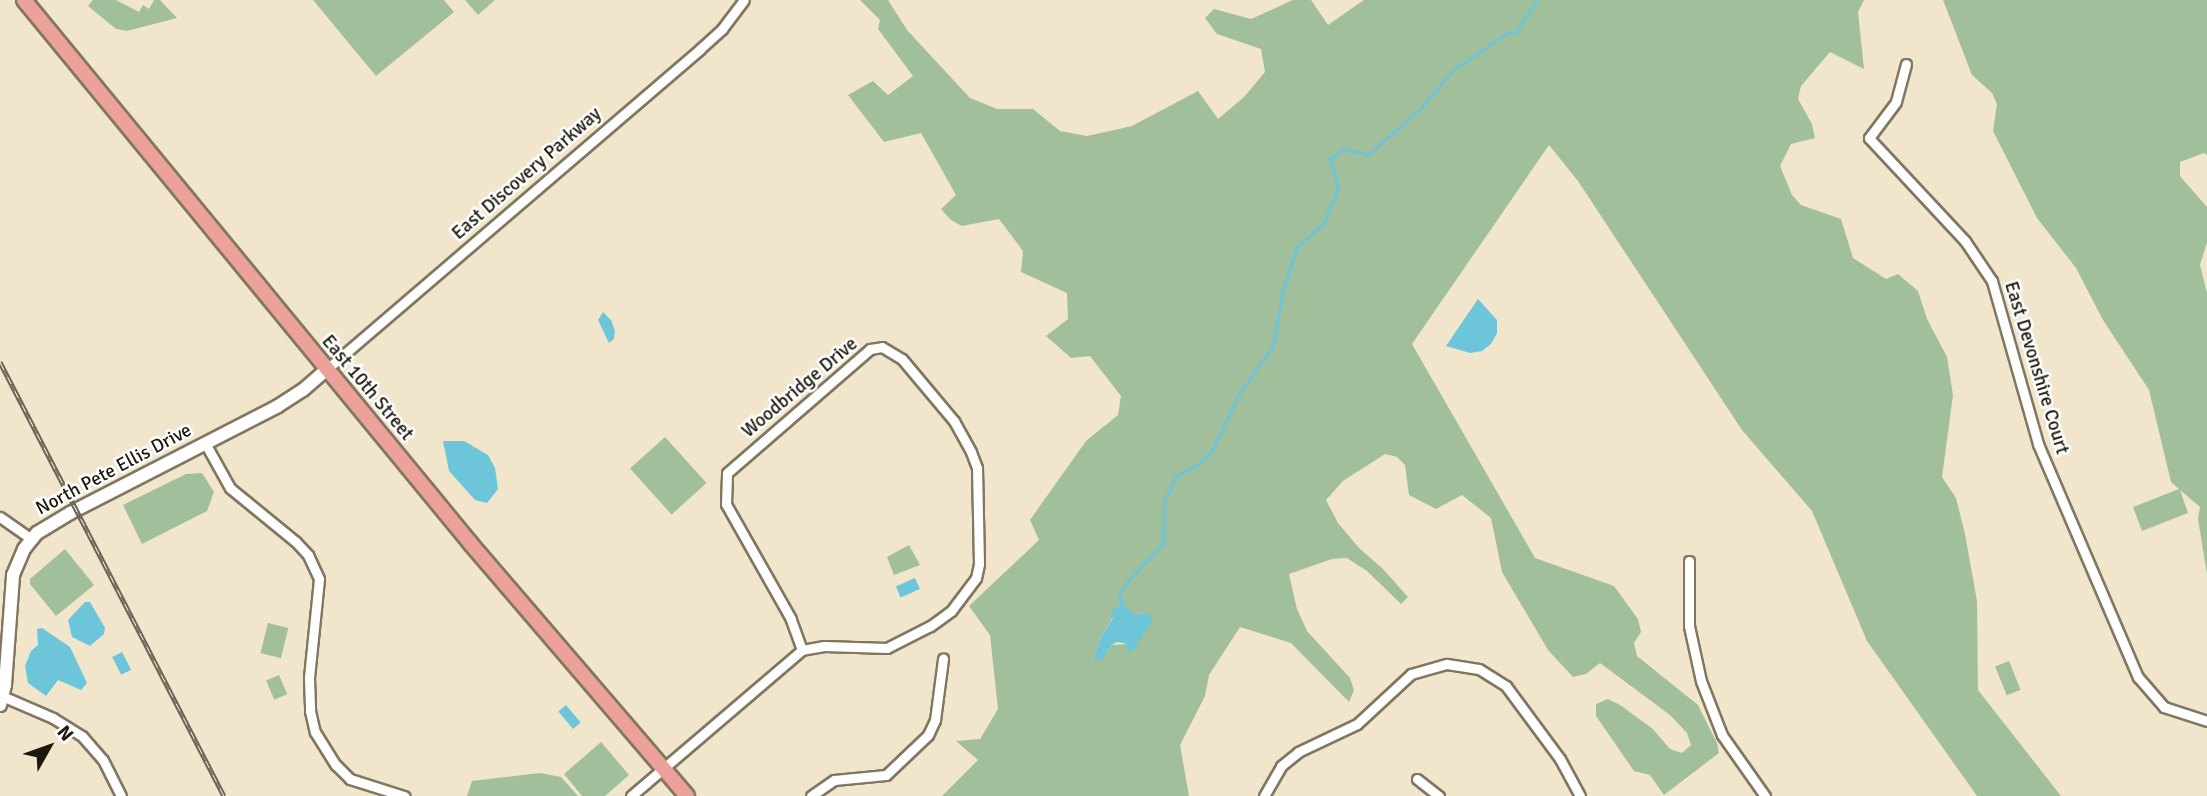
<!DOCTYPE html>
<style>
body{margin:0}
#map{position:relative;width:2207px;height:796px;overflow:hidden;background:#f1e6cc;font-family:Signika,sans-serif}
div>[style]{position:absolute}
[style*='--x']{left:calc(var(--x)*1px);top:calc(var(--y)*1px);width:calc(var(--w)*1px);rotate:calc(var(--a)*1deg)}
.green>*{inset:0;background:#a2bf9b;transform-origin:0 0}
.water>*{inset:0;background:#6cc5d9;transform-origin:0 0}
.stream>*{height:2.5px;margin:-1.25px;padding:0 1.25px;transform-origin:1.25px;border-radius:1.25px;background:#6cc5d9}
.roads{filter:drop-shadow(2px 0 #817760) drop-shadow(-2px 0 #817760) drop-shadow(0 2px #817760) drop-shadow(0 -2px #817760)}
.street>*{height:9px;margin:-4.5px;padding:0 4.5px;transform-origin:4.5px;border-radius:4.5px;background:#fff}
.secondary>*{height:12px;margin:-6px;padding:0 6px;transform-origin:6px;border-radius:6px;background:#fff}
.primary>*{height:14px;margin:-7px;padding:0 7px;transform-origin:7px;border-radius:7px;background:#eda19b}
.rail>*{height:5px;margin-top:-2.5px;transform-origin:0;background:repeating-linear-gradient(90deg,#fff 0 8px,#6b6555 0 16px);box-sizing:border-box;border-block:2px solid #6b6555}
span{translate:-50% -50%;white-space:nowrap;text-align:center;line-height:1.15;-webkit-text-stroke:5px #fff;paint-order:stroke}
.street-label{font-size:19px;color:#1c180e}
.north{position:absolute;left:14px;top:712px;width:70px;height:70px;-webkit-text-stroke:5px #fff;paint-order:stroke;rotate:50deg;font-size:19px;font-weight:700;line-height:28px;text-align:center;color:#1c180e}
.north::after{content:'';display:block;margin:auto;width:24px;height:32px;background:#1c180e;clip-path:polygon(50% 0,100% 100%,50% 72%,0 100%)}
</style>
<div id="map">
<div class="green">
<div style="clip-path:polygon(93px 0,116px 0,139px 12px,143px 5px,149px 9px,154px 0,160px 0,177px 18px,127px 31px,116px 29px,88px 6px)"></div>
<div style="clip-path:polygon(313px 0,444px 0,454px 12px,376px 76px)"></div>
<div style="clip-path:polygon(465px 0,495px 0,478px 15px)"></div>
<div style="clip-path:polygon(evenodd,860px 0,888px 0,907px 30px,970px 98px,997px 109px,1033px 109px,1060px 131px,1087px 136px,1132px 126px,1198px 91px,1218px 119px,1244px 97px,1265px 72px,1261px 49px,1217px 34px,1205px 18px,1214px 9px,1251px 19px,1293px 0,1311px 0,1328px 25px,1364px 0,1864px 0,1858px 12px,1864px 69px,1830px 52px,1801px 86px,1798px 99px,1812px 124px,1815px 138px,1791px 144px,1780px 166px,1792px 195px,1801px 205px,1841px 219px,1853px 258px,1886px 279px,1898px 274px,1918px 291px,1927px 319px,1947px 357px,1953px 395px,1942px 477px,1956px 498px,1965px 534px,1977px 601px,1978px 690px,2061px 796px,1977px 796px,1867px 641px,1812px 511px,1742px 430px,1578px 181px,1549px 145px,1412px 344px,1535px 558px,1614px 586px,1638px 619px,1641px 632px,1634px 643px,1637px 656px,1698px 705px,1717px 743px,1719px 753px,1664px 795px,1650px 775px,1634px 771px,1596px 716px,1596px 704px,1608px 699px,1620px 705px,1653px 729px,1670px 749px,1682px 753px,1691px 745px,1687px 733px,1670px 715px,1600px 663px,1586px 674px,1573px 677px,1548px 650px,1502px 572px,1491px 518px,1462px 495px,1436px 509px,1409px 495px,1405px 465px,1397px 457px,1385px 454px,1343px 481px,1326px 500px,1338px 523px,1359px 548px,1383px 569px,1408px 597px,1401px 604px,1367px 571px,1347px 558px,1332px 559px,1289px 574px,1297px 609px,1307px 631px,1350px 678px,1354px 690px,1349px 702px,1291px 643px,1240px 627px,1209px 675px,1205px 696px,1180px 745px,1189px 796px,942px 796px,978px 760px,956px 741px,980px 739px,998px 709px,990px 635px,969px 606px,1039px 540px,1030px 520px,1086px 441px,1118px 415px,1121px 396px,1090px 356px,1071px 358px,1046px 336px,1068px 319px,1067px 293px,1021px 272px,1023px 251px,999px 219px,962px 226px,951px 220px,941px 209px,956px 195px,921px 133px,884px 142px,848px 95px,873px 81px,888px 95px,913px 76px,878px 29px,880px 20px,860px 0,1121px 604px,1135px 615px,1143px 613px,1127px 644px,1112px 645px,1108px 651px,1093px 660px,1102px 635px,1121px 604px)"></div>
<div style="clip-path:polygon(1943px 0,2207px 0,2207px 155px,2204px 153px,2180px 162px,2180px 176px,2207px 207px,2207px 242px,2200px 265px,2207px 293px,2207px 574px,2198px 519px,2200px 507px,2180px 490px,2188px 513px,2142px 531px,2133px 507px,2179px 489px,2171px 482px,2149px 390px,2103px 320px,2076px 268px,2037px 218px,1993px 131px,1997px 104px,1992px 93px,1972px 75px)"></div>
<div style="left:665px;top:437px;width:62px;height:47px;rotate:48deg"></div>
<div style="clip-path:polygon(202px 473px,214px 492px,207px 511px,142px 544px,123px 505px,186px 474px)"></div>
<div style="clip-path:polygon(909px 545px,920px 565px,894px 575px,887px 557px)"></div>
<div style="clip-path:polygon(65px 549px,94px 585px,56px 616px,30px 584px,30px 579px)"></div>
<div style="left:268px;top:623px;width:21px;height:31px;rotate:14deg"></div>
<div style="left:2009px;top:661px;width:31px;height:15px;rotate:68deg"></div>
<div style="left:279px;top:675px;width:21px;height:14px;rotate:67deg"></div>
<div style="clip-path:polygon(601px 742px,629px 775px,605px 796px,582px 796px,564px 774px)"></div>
<div style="clip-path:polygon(540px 773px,561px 777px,578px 796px,467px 796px,472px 781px)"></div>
</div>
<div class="water">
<div style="clip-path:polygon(1478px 299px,1497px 320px,1497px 333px,1491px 344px,1482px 351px,1470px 353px,1446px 346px)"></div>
<div style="clip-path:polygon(603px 312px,611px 320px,615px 331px,614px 339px,609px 343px,598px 320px)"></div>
<div style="clip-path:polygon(443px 441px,464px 441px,488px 455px,495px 468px,498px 489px,487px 503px,475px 500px,449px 471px)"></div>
<div style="left:915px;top:578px;width:12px;height:21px;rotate:66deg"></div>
<div style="clip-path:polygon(85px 602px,90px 602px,105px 628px,104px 634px,90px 646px,72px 637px,68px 620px)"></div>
<div style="clip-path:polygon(1122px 603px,1135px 615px,1143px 613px,1151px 616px,1152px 621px,1132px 652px,1126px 651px,1127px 644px,1117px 642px,1112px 645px,1102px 660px,1093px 660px,1102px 635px,1113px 618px,1111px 612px)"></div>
<div style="clip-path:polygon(42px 628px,70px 647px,87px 683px,81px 690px,58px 680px,46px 696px,28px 683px,25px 666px,31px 651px,38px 645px,37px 629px)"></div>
<div style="left:122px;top:652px;width:20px;height:11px;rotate:63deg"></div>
<div style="left:566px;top:705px;width:23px;height:10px;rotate:50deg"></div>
</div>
<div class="stream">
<div style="--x:1122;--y:603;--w:9;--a:-111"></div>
<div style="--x:1119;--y:595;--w:14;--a:-60"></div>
<div style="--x:1126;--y:583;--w:54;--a:-46.5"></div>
<div style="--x:1163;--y:544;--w:42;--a:-88.6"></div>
<div style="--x:1164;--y:502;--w:29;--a:-65"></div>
<div style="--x:1176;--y:476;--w:24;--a:-28"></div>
<div style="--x:1197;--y:465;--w:21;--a:-45"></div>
<div style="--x:1212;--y:450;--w:64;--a:-64.2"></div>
<div style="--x:1240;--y:392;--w:57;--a:-54.3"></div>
<div style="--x:1273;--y:346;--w:57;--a:-79.9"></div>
<div style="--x:1283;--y:290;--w:45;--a:-72"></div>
<div style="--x:1297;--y:247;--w:36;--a:-42"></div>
<div style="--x:1324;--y:223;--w:37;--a:-68"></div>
<div style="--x:1338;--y:189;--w:32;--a:-104"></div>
<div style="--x:1330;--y:158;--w:17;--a:-33"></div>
<div style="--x:1344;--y:149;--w:25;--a:14"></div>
<div style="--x:1368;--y:155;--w:69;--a:-41.5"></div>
<div style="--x:1420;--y:109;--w:50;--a:-49.9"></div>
<div style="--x:1452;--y:71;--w:67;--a:-34.6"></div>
<div style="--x:1507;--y:33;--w:9;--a:0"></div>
<div style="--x:1516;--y:33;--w:39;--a:-58"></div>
</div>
<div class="roads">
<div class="street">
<div style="--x:1906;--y:64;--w:39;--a:105"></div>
<div style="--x:1896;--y:102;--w:45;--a:126.9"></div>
<div style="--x:1869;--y:138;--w:141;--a:47"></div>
<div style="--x:1965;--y:241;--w:48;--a:56"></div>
<div style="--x:1992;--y:281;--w:169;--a:74.2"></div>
<div style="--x:2038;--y:444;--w:254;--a:66.8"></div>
<div style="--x:2138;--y:677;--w:40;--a:49"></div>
<div style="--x:2164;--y:707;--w:45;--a:18"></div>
<div style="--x:882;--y:347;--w:23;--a:31"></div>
<div style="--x:902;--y:359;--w:81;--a:50"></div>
<div style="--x:954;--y:421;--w:35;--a:61"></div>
<div style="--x:971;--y:452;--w:17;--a:69"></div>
<div style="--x:977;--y:468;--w:96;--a:88.8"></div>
<div style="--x:979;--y:564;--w:14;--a:102"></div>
<div style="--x:976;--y:578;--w:41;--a:127.1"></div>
<div style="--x:951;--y:611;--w:26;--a:144"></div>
<div style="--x:930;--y:626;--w:48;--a:152.9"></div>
<div style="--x:887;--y:648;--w:63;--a:-178.2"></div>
<div style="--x:824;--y:646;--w:22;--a:170"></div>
<div style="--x:802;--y:650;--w:33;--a:-110"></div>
<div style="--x:791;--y:619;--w:132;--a:-119.5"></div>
<div style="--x:726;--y:504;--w:31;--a:-88"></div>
<div style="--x:727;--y:473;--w:189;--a:-40.9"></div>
<div style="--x:870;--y:349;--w:12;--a:-9"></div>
<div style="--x:327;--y:369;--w:491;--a:-40.6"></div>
<div style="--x:700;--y:49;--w:30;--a:-42"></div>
<div style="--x:722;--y:29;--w:36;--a:-53"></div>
<div style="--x:205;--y:443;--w:51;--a:60.9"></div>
<div style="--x:230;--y:488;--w:85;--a:39.3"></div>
<div style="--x:296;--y:542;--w:18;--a:47"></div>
<div style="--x:308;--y:555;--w:26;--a:65"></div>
<div style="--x:319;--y:579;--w:100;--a:95.8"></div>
<div style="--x:309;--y:678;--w:33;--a:88"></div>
<div style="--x:310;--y:711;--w:22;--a:77"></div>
<div style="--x:315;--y:732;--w:39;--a:58"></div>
<div style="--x:336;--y:765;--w:20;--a:45"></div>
<div style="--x:350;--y:779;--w:57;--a:17.5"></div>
<div style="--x:0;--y:517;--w:39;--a:35"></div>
<div style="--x:1689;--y:561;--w:65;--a:90"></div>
<div style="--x:1689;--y:626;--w:56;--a:77.7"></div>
<div style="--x:1701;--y:681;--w:58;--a:68.7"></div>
<div style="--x:1722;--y:735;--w:75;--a:54.8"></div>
<div style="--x:2;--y:696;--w:56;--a:23.3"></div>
<div style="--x:53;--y:718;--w:34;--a:32"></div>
<div style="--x:82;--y:736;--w:32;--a:49"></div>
<div style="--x:103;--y:760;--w:40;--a:63.4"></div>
<div style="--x:1417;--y:779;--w:28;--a:38"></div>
<div style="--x:631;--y:796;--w:225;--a:-40.5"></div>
<div style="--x:811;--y:796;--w:28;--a:-35"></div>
<div style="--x:834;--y:780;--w:52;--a:-5.5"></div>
<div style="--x:886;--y:775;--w:58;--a:-43.6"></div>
<div style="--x:928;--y:735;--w:17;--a:-65"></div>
<div style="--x:935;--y:720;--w:62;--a:-82.5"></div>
<div style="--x:1264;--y:796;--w:34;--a:-60"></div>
<div style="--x:1281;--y:766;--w:22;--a:-39"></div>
<div style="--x:1298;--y:752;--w:65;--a:-25.4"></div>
<div style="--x:1357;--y:724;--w:74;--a:-42.8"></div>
<div style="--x:1411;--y:674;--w:37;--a:-16"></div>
<div style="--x:1447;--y:664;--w:32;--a:9"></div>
<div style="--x:1479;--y:669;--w:32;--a:32"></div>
<div style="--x:1506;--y:686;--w:91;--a:53.5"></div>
<div style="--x:1560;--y:759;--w:42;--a:61.6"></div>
</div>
<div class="secondary">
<div style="--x:0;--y:705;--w:21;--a:-76"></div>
<div style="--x:5;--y:685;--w:110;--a:-85.8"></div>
<div style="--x:13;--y:575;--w:28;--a:-67"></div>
<div style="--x:24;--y:549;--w:21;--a:-51"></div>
<div style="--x:37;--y:533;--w:39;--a:-31"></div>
<div style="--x:70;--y:513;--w:234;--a:-27.2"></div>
<div style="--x:278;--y:406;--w:30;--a:-33"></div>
<div style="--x:303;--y:390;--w:32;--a:-41"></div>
</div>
<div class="primary">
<div style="--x:24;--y:0;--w:704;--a:50.59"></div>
<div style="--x:471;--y:544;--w:332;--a:49.4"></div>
</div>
</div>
<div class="rail">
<div style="--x:0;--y:362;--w:488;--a:62.7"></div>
</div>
<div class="street-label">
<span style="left:527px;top:174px;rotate:-41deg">East Discovery Parkway</span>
<span style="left:2036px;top:368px;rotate:73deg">East Devonshire Court</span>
<span style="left:367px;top:388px;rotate:50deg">East 10th Street</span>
<span style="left:800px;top:388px;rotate:-40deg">Woodbridge Drive</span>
<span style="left:114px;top:470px;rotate:-28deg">North Pete Ellis Drive</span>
</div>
<div class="north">N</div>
</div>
